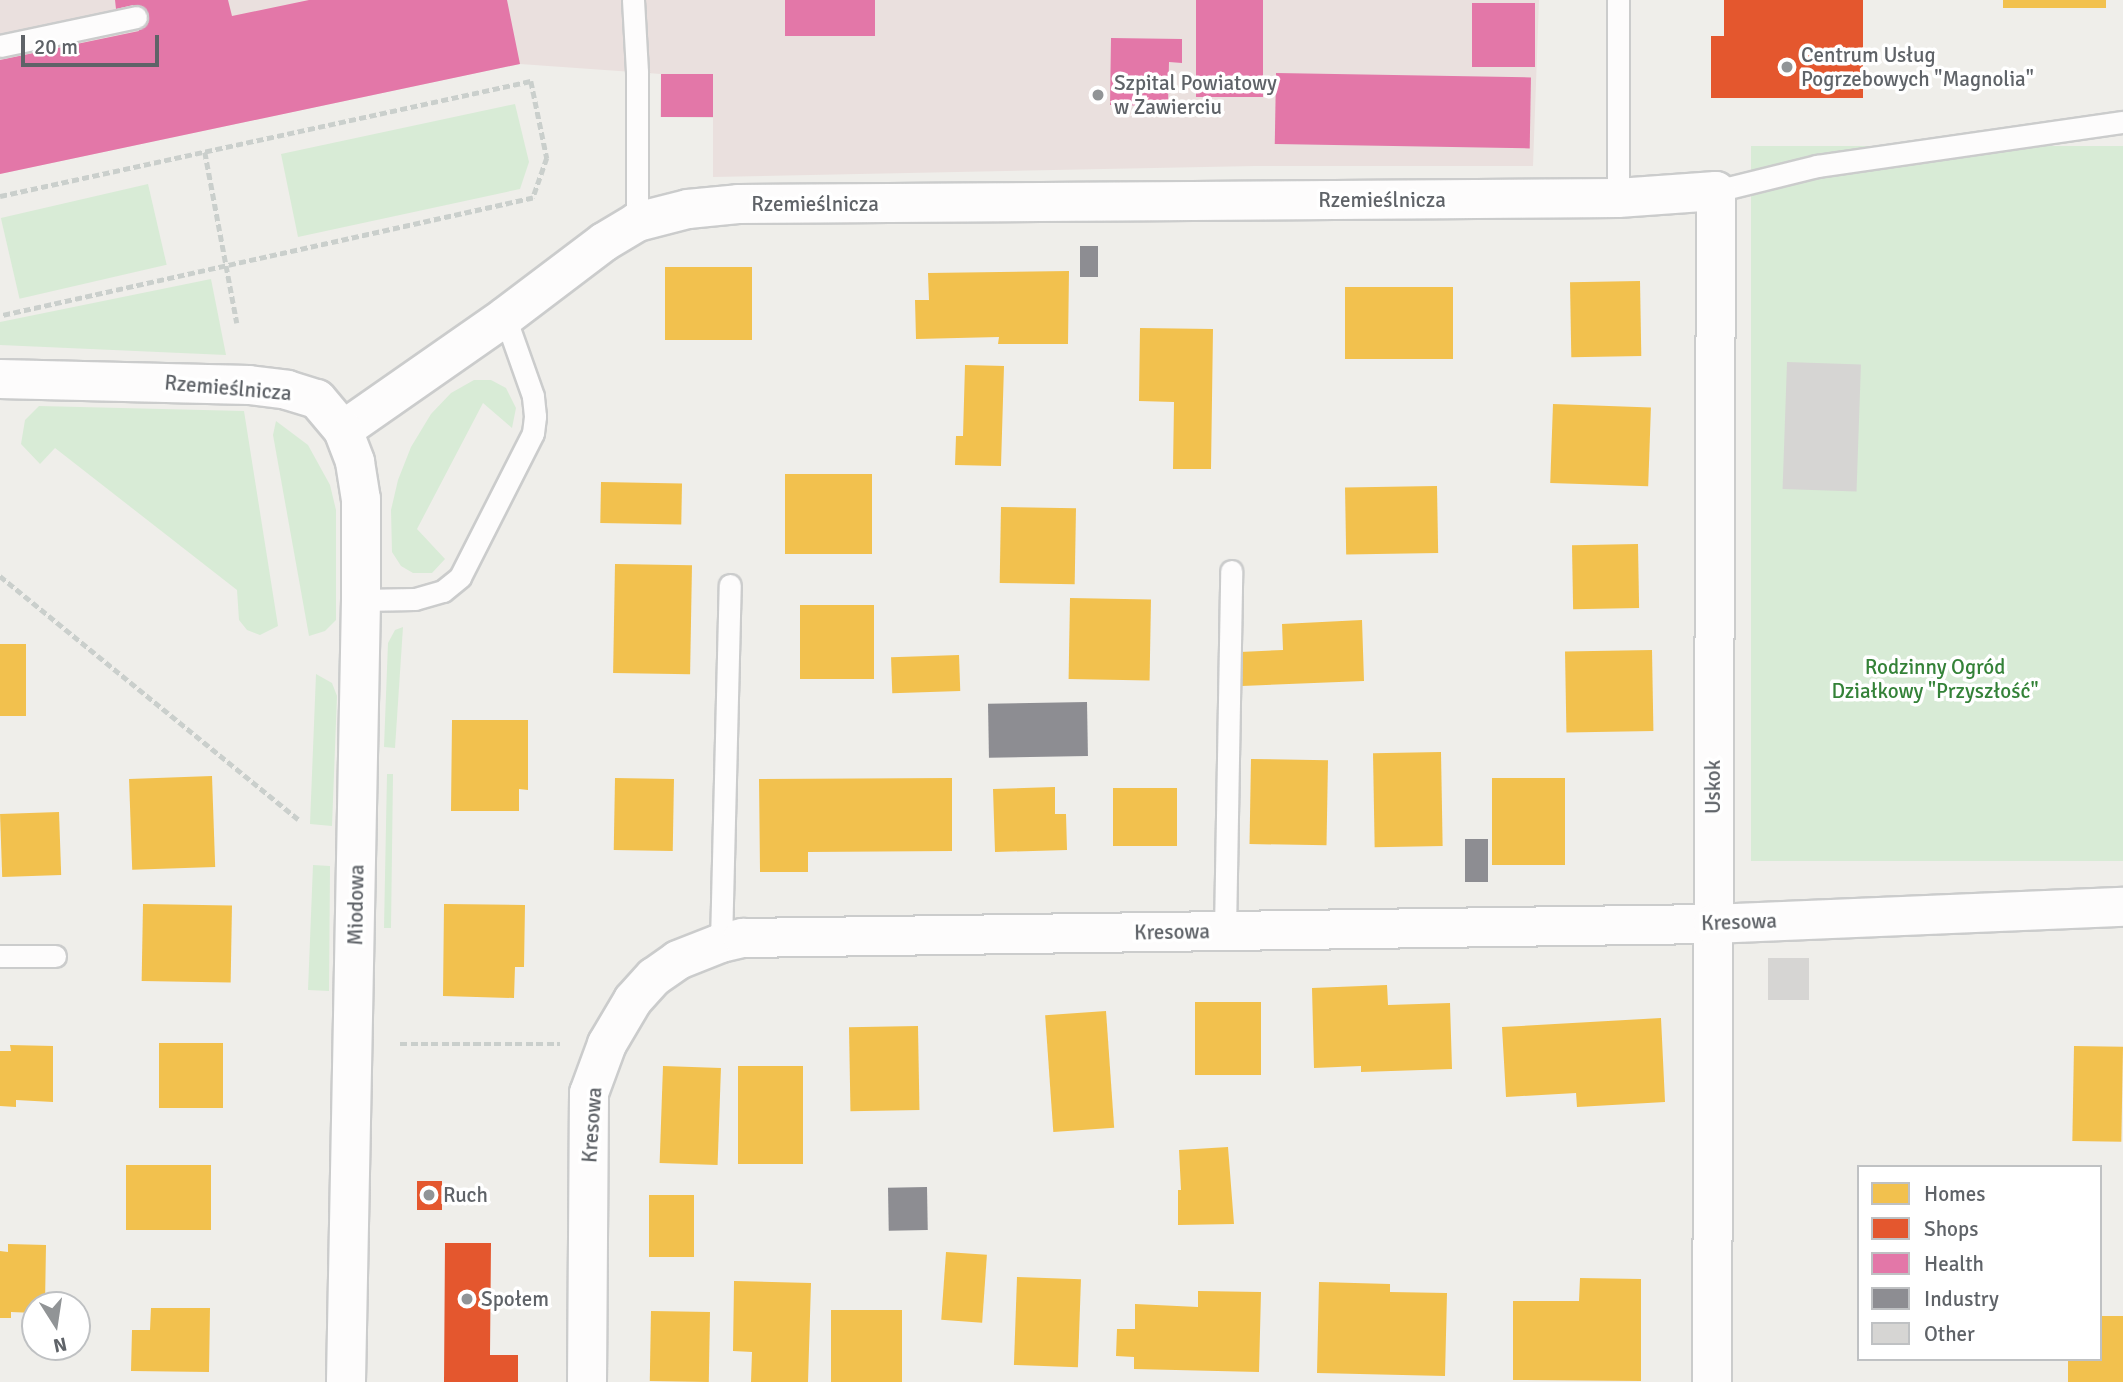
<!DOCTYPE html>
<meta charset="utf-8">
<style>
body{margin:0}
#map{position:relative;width:2123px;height:1382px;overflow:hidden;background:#efeeea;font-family:Signika,sans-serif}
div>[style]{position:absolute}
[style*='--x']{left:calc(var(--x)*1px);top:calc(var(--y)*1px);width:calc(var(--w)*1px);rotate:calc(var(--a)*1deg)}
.medical>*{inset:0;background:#eae0de}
.green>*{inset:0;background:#d8ebd6;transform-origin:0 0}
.homes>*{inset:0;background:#f2c14e;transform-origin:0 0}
.shops>*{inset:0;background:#e4572e;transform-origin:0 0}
.health>*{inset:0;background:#e377a8;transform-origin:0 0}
.industry>*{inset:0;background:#8d8d92;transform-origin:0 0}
.building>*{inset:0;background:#d6d5d3;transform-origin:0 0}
.path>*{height:4.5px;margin-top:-2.25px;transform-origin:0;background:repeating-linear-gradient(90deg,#cacfcc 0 7px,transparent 0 10.5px)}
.roads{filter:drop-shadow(2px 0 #cbcccc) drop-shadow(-2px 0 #cbcccc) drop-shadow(0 2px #cbcccc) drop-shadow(0 -2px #cbcccc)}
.service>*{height:21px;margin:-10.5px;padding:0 10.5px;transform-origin:10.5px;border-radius:10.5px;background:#fdfcfc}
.minor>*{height:38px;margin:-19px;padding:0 19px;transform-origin:19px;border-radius:19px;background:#fdfcfc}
.tertiary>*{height:38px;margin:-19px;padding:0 19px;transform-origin:19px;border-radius:19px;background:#fdfcfc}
.dots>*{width:19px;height:19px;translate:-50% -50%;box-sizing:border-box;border:4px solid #fff;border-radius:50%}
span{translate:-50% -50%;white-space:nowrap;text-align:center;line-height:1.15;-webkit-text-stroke:7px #fff;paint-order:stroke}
.poi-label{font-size:21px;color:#5f6368}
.left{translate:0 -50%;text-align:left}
.street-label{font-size:21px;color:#5f6368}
.park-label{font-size:21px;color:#348238}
.legend{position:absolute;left:1857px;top:1165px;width:245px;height:196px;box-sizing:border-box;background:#fff;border:2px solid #bfc1c3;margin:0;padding:9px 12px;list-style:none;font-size:21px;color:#5f6368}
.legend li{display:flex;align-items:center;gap:14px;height:35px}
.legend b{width:35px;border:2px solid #bfc1c3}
.north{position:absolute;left:21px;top:1291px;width:70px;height:70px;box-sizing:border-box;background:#fff;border:2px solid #bfc1c3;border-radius:50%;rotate:168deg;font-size:19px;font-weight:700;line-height:28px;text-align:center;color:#5f6368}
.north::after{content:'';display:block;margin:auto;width:24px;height:32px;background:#919496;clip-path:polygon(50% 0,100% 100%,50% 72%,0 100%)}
.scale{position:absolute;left:21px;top:35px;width:138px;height:32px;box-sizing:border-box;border:4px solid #5f6368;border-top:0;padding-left:9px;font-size:21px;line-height:24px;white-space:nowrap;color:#5f6368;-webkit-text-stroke:5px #fff;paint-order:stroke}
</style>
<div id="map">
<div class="medical">
<div style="clip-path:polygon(0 0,1539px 0,1533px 166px,1255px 166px,713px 177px,713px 118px,660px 117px,661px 74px,520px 64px,0 174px)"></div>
</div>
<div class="green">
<div style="clip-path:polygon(515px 104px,529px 162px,520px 189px,298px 237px,281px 154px)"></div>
<div style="left:2123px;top:146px;width:715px;height:372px;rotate:90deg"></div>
<div style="left:148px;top:184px;width:83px;height:151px;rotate:77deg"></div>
<div style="clip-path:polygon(211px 279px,226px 355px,0 345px,0 322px)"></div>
<div style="clip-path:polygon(474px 380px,491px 380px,506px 388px,516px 408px,512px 428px,483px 403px,417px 529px,445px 559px,432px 573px,413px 573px,401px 566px,392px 552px,391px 510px,398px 480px,411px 447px,431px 414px,451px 393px)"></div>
<div style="clip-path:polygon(39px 406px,244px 411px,278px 626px,260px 635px,247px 630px,239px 620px,237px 590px,55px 448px,40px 464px,21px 444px,25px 420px)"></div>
<div style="clip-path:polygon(276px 421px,308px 445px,330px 485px,336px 510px,336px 620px,325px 631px,309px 636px,273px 435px)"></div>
<div style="clip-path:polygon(403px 627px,395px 748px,384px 747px,388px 643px,395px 630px)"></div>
<div style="clip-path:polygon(316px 674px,332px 683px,337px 696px,332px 826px,310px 824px)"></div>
<div style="clip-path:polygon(387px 774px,393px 774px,391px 928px,384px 928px)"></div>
<div style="clip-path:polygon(313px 865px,330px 866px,329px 991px,308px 990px)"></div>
</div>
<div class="homes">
<div style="left:2003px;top:0;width:103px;height:8px"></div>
<div style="left:752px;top:267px;width:73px;height:87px;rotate:90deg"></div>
<div style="clip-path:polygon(1069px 271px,1068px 344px,998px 344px,999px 337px,916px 339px,915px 300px,929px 300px,928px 273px)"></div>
<div style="left:1640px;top:281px;width:75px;height:70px;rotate:89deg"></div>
<div style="left:1345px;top:287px;width:108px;height:72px"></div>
<div style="clip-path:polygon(1140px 328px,1213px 329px,1211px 469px,1173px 469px,1174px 402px,1139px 401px)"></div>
<div style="clip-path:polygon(965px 365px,1004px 366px,1001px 466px,955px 465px,956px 436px,963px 436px)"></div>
<div style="left:1553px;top:404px;width:98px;height:79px;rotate:2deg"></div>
<div style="left:785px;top:474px;width:87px;height:80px"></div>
<div style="left:601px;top:482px;width:81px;height:41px;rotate:1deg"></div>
<div style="left:1437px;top:486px;width:67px;height:92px;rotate:89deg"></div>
<div style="left:1001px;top:507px;width:75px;height:76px;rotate:1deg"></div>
<div style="left:1638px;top:544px;width:64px;height:66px;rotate:89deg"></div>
<div style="left:615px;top:564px;width:77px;height:109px;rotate:1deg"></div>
<div style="left:1070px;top:598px;width:81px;height:81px;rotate:1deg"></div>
<div style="left:800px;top:605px;width:74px;height:74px"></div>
<div style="clip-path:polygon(1362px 620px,1364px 681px,1242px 686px,1240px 652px,1283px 650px,1282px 624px)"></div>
<div style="left:0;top:644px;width:26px;height:72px"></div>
<div style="left:1652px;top:650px;width:81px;height:87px;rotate:89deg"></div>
<div style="left:959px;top:655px;width:36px;height:68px;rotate:88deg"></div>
<div style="clip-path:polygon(452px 720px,528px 720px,528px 790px,519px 789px,519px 811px,451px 811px)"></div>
<div style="left:1441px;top:752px;width:94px;height:68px;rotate:89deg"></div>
<div style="left:1251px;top:759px;width:77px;height:85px;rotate:1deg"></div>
<div style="left:212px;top:776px;width:91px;height:83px;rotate:88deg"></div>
<div style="left:615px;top:778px;width:59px;height:72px;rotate:1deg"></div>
<div style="clip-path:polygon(952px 778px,952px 851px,808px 852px,808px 872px,760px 872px,759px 779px)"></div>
<div style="left:1492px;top:778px;width:73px;height:87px"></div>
<div style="clip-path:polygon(1055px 787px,1055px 814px,1066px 814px,1067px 850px,995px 852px,993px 789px)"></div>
<div style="left:1113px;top:788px;width:64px;height:58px"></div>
<div style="left:59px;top:812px;width:63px;height:59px;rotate:88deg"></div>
<div style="left:143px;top:904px;width:89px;height:77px;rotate:1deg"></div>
<div style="clip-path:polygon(444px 904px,525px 905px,524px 967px,515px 967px,514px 998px,443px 996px)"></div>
<div style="clip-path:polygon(1387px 985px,1388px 1005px,1450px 1003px,1452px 1069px,1361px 1072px,1361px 1066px,1314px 1068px,1312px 988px)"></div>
<div style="left:1195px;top:1002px;width:66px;height:73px"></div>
<div style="left:1106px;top:1011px;width:117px;height:61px;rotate:86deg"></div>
<div style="clip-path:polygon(1661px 1018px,1665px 1102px,1577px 1107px,1576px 1093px,1506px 1097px,1502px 1027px)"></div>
<div style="left:918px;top:1026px;width:84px;height:69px;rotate:89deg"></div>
<div style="left:159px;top:1043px;width:64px;height:65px"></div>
<div style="clip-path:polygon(10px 1045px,53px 1046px,53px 1102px,16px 1100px,16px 1107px,0 1106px,0 1051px,11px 1051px)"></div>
<div style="left:2074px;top:1046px;width:49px;height:95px;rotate:1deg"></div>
<div style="left:663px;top:1066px;width:58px;height:97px;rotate:2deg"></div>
<div style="left:738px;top:1066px;width:65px;height:98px"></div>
<div style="clip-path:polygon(1228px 1147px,1234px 1224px,1178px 1225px,1178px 1190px,1181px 1190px,1179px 1150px)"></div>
<div style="left:126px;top:1165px;width:85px;height:65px"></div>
<div style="left:649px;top:1195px;width:45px;height:62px"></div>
<div style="clip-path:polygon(8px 1244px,46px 1245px,45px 1305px,35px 1305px,35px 1313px,11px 1312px,11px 1318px,0 1318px,0 1251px,8px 1252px)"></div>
<div style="left:946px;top:1252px;width:41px;height:68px;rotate:4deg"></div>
<div style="left:1017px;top:1277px;width:64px;height:88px;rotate:2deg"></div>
<div style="clip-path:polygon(1580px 1278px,1641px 1279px,1641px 1381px,1513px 1380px,1513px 1301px,1579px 1301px)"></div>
<div style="clip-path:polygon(734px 1281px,811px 1283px,808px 1382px,751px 1382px,752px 1352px,733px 1351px)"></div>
<div style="clip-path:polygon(1319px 1282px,1390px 1284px,1390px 1292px,1447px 1293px,1445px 1376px,1317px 1373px)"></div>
<div style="clip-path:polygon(1198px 1291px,1261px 1292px,1259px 1372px,1134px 1369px,1134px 1357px,1116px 1356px,1117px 1329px,1135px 1329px,1135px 1304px,1198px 1307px)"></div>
<div style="clip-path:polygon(151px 1308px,210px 1308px,209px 1372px,131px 1371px,132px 1330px,150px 1330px)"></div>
<div style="left:831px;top:1310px;width:71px;height:72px"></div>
<div style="left:651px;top:1311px;width:59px;height:70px;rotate:1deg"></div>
<div style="clip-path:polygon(2100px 1316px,2123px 1316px,2123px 1382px,2068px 1382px,2068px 1359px,2100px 1359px)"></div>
</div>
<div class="shops">
<div style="clip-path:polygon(1724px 0,1863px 0,1863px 98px,1711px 98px,1711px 36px,1724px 36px)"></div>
<div style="left:417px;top:1181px;width:25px;height:29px"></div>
<div style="clip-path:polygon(445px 1243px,491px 1243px,490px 1355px,518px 1355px,518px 1382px,444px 1382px)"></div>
</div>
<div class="health">
<div style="clip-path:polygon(115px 0,228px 0,232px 16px,309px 0,507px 0,520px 64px,0 174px,0 60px,139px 31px,133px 5px,116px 9px)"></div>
<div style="left:785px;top:0;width:90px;height:36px"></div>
<div style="left:1196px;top:0;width:67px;height:97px"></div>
<div style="left:1472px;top:3px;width:63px;height:64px"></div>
<div style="clip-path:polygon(1111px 38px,1182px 39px,1182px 63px,1169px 62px,1168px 106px,1110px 105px)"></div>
<div style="left:1276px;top:73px;width:255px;height:71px;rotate:1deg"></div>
<div style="left:661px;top:74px;width:52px;height:43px"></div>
</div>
<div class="industry">
<div style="left:1080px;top:246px;width:18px;height:31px"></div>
<div style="left:1087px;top:702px;width:54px;height:99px;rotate:89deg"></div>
<div style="left:1488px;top:839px;width:43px;height:23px;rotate:90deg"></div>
<div style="left:927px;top:1187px;width:43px;height:39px;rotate:89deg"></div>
</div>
<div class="building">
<div style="left:1787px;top:362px;width:74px;height:127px;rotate:2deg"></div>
<div style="left:1768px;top:958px;width:41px;height:42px"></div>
</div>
<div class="path">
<div style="--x:205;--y:152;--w:174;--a:79.4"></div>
<div style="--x:0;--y:196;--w:543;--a:-12.22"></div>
<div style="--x:531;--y:81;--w:79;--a:78.3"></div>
<div style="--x:547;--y:158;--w:42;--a:109.3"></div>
<div style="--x:533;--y:198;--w:546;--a:167.52"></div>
<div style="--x:0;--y:576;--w:385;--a:39.2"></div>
<div style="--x:400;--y:1044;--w:160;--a:0"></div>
</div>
<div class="roads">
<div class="service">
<div style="--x:633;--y:0;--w:72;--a:86.8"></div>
<div style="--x:637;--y:72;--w:150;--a:90"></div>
<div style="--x:1618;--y:0;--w:198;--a:90"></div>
<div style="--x:0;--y:46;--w:139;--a:-12"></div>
<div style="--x:1716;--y:191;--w:104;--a:-13.9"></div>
<div style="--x:1817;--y:166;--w:309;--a:-8.2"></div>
<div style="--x:361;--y:600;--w:54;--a:-1.1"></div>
<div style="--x:415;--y:599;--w:29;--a:-16"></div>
<div style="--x:443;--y:591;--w:22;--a:-39"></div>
<div style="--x:460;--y:577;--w:161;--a:-63.1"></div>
<div style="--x:533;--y:433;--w:17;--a:-83"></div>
<div style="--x:535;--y:416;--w:20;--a:-96"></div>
<div style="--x:533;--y:396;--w:84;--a:-109.5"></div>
<div style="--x:1225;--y:931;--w:360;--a:-89"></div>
<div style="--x:721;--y:943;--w:358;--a:-88.6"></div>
<div style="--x:0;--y:956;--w:55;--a:0"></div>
</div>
<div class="minor">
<div style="--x:343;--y:430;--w:198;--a:-34.9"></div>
<div style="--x:505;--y:317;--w:124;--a:-37.1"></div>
<div style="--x:604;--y:242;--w:39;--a:-31"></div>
<div style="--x:637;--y:222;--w:53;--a:-14.3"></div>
<div style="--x:688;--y:209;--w:50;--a:-5.7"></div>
<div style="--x:738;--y:204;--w:880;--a:-0.39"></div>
<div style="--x:1618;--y:198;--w:98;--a:-4.1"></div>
<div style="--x:1716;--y:191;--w:1191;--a:90.19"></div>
<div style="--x:587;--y:1382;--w:289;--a:-89.6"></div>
<div style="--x:589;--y:1093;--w:52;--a:-69.8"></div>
<div style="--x:607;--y:1044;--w:51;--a:-59.4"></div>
<div style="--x:633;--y:1000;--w:31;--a:-48"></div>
<div style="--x:654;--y:977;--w:29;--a:-35"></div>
<div style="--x:678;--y:960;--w:46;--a:-21.6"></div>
<div style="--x:721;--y:943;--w:23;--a:-13"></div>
<div style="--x:743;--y:938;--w:970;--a:-0.83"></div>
<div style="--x:1713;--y:924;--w:410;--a:-2.4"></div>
</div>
<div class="tertiary">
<div style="--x:0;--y:379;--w:249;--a:1.4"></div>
<div style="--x:249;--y:385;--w:38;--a:7"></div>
<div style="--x:287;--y:390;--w:31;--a:17"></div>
<div style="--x:317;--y:399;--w:40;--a:50"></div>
<div style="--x:343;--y:430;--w:34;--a:69"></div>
<div style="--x:355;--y:462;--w:37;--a:81"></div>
<div style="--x:361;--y:499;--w:101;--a:90"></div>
<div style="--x:361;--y:600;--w:782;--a:91.1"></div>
</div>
</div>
<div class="dots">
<div style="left:1787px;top:67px;background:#919496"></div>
<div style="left:1098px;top:95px;background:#919496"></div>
<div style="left:429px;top:1195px;background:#919496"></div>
<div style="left:467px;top:1299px;background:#919496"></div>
</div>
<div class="poi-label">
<span class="left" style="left:1801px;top:67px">Centrum Usług<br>Pogrzebowych "Magnolia"</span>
<span class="left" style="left:1114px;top:95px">Szpital Powiatowy<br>w Zawierciu</span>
<span class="left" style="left:443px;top:1195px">Ruch</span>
<span class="left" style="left:481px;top:1299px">Społem</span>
</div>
<div class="street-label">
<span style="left:1382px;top:200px">Rzemieślnicza</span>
<span style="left:815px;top:204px">Rzemieślnicza</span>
<span style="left:228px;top:388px;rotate:5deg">Rzemieślnicza</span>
<span style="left:1713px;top:787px;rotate:-90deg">Uskok</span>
<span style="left:356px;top:905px;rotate:-89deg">Miodowa</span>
<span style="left:1739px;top:922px;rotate:-2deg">Kresowa</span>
<span style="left:1172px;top:932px;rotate:-1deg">Kresowa</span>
<span style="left:592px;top:1125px;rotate:-86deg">Kresowa</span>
</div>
<div class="park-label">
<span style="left:1935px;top:679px">Rodzinny Ogród<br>Działkowy "Przyszłość"</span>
</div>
<ul class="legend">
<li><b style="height:19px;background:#f2c14e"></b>Homes</li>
<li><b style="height:19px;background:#e4572e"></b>Shops</li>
<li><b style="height:19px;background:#e377a8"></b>Health</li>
<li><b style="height:19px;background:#8d8d92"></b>Industry</li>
<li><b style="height:19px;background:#d6d5d3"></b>Other</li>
</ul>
<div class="north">N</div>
<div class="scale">20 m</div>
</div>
